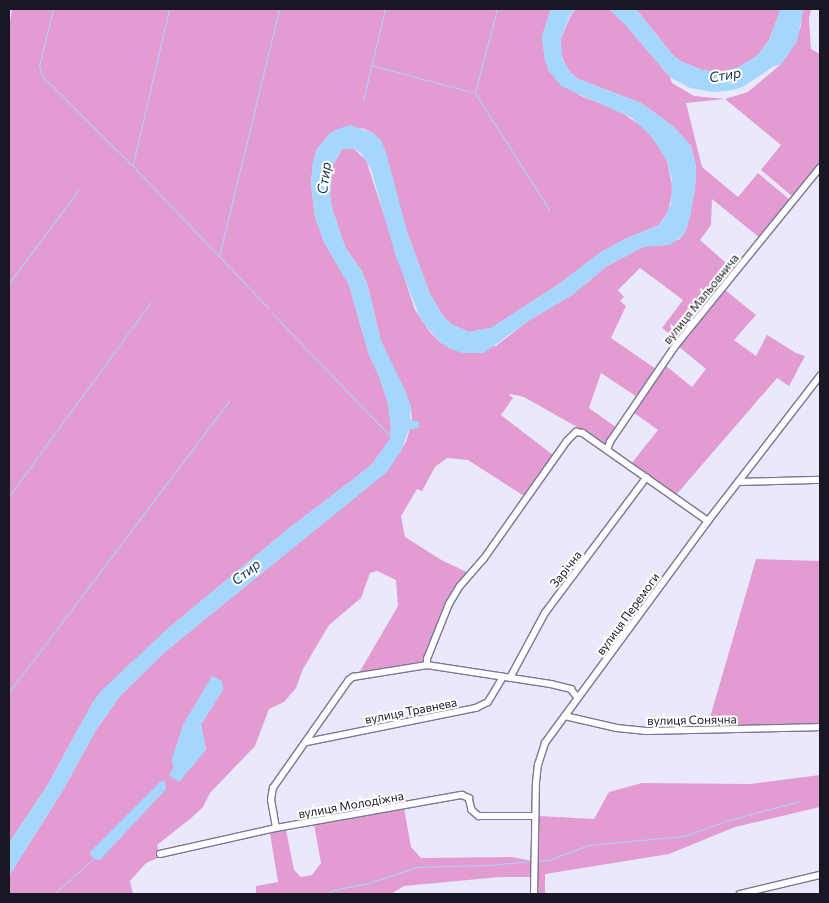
<!DOCTYPE html>
<meta charset="utf-8">
<style>
body{margin:0}
#map{position:relative;width:829px;height:903px;overflow:hidden;background:#e9e8fd;font-family:Commissioner,sans-serif}
div>[style]{position:absolute}
[style*='--x']{left:calc(var(--x)*1px);top:calc(var(--y)*1px);width:calc(var(--w)*1px);rotate:calc(var(--a)*1deg)}
.green>*{inset:0;background:#e39cd2}
.water>*{inset:0;background:#a5d6fb}
.stream>*{height:1px;margin:-0.5px;padding:0 0.5px;transform-origin:0.5px;border-radius:0.5px;background:#a5d6fb}
.roads{filter:drop-shadow(1px 0 #7a7797) drop-shadow(-1px 0 #7a7797) drop-shadow(0 1px #7a7797) drop-shadow(0 -1px #7a7797)}
.minor>*{height:5.5px;margin:-2.75px;padding:0 2.75px;transform-origin:2.75px;border-radius:2.75px;background:#fff}
span{translate:-50% -50%;white-space:nowrap;text-align:center;line-height:1.15;-webkit-text-stroke:4px #fff;paint-order:stroke}
.street-label{font-size:12px;color:#181723}
.water-label{font-size:14px;color:#0d324b;font-style:italic}
.frame{position:absolute;inset:0;border:10px solid #181723;pointer-events:none}
</style>
<div id="map">
<div class="green">
<div style="clip-path:polygon(12px 9px,551px 9px,542px 36px,545px 60px,549px 71px,579px 95px,619px 111px,643px 127px,659px 146px,667px 161px,673px 189px,668px 212px,659px 225px,627px 238px,601px 252px,559px 284px,491px 328px,469px 332px,451px 324px,443px 316px,430px 294px,408px 235px,381px 141px,373px 133px,362px 128px,317px 149px,313px 161px,311px 184px,315px 217px,324px 242px,349px 285px,369px 355px,379px 376px,388px 403px,391px 428px,390px 439px,373px 463px,360px 474px,288px 529px,165px 631px,93px 702px,47px 786px,9px 843px,9px 28px)"></div>
<div style="clip-path:polygon(evenodd,576px 9px,609px 9px,624px 23px,670px 77px,672px 83px,694px 96px,725px 99px,748px 92px,780px 65px,788px 55px,801px 26px,802px 9px,817px 9px,811px 10px,809px 18px,811px 49px,820px 54px,820px 164px,793px 197px,761px 170px,781px 145px,725px 99px,686px 103px,702px 167px,738px 197px,758px 173px,790px 200px,760px 238px,712px 199px,711px 225px,700px 240px,734px 270px,677px 340px,662px 328px,683px 300px,640px 268px,618px 290px,624px 297px,620px 301px,626px 306px,611px 338px,656px 369px,637px 397px,601px 373px,589px 408px,617px 428px,606px 446px,584px 431px,524px 397px,511px 394px,509px 395px,513px 398px,501px 415px,553px 455px,524px 496px,468px 460px,447px 458px,435px 467px,422px 491px,417px 489px,401px 516px,405px 537px,443px 561px,469px 573px,455px 588px,422px 663px,359px 673px,398px 606px,396px 580px,377px 571px,370px 573px,361px 598px,329px 625px,303px 669px,296px 688px,284px 702px,269px 709px,255px 746px,210px 793px,203px 807px,190px 819px,157px 845px,160px 857px,146px 863px,130px 881px,133px 894px,9px 894px,9px 876px,63px 790px,96px 730px,120px 696px,166px 651px,386px 472px,406px 442px,412px 421px,411px 407px,381px 341px,367px 283px,361px 270px,345px 247px,332px 208px,330px 194px,333px 165px,342px 149px,354px 149px,366px 160px,415px 310px,430px 332px,441px 343px,496px 346px,528px 321px,572px 295px,607px 266px,643px 247px,678px 240px,684px 234px,687px 227px,695px 188px,696px 166px,691px 146px,674px 127px,641px 103px,578px 79px,567px 69px,560px 51px,561px 38px,571px 15px,576px 9px,213px 676px,223px 690px,201px 724px,206px 750px,170px 775px,174px 767px,183px 725px,213px 676px,576px 9px,166px 789px,100px 859px,95px 859px,166px 789px)"></div>
<div style="clip-path:polygon(636px 9px,781px 9px,769px 40px,757px 56px,737px 68px,721px 72px,702px 70px,680px 61px,672px 54px)"></div>
<div style="clip-path:polygon(724px 289px,756px 315px,734px 340px,756px 356px,767px 335px,796px 353px,805px 356px,789px 386px,777px 378px,676px 495px,631px 464px,658px 430px,633px 412px,665px 365px,692px 387px,706px 369px,678px 346px)"></div>
<div style="clip-path:polygon(756px 559px,820px 561px,820px 725px,707px 728px)"></div>
<div style="clip-path:polygon(820px 775px,820px 807px,735px 827px,669px 854px,545px 874px,545px 894px,536px 894px,538px 816px,594px 819px,609px 792px,642px 783px,751px 784px)"></div>
<div style="clip-path:polygon(404px 808px,411px 847px,421px 858px,512px 857px,532px 861px,532px 877px,500px 877px,404px 886px,391px 894px,256px 894px,256px 886px,278px 882px,270px 833px,286px 830px,294px 870px,301px 877px,312px 875px,321px 863px,314px 824px)"></div>
</div>
<div class="water">
<div style="clip-path:polygon(551px 9px,576px 9px,570px 15px,561px 38px,562px 59px,572px 74px,578px 79px,641px 103px,674px 127px,691px 146px,696px 166px,695px 188px,690px 218px,684px 234px,670px 245px,643px 247px,607px 266px,572px 295px,528px 321px,484px 353px,463px 353px,450px 349px,441px 343px,421px 320px,395px 254px,371px 169px,361px 153px,354px 149px,342px 149px,333px 165px,330px 194px,332px 208px,345px 247px,361px 270px,367px 283px,381px 341px,406px 392px,411px 407px,410px 418px,412px 421px,419px 421px,419px 428px,409px 430px,401px 451px,387px 472px,166px 651px,120px 696px,96px 730px,63px 790px,9px 876px,9px 843px,47px 786px,93px 702px,101px 691px,165px 631px,288px 529px,360px 474px,373px 463px,390px 439px,391px 428px,388px 403px,379px 376px,369px 355px,349px 285px,324px 242px,315px 217px,311px 184px,313px 161px,317px 149px,328px 135px,335px 130px,350px 125px,373px 133px,381px 141px,386px 152px,408px 235px,430px 294px,443px 316px,451px 324px,469px 332px,491px 328px,559px 284px,601px 252px,627px 238px,659px 225px,664px 219px,671px 204px,672px 179px,667px 161px,652px 137px,632px 118px,561px 86px,549px 71px,545px 60px,542px 36px)"></div>
<div style="clip-path:polygon(609px 9px,636px 9px,672px 54px,680px 61px,702px 70px,721px 72px,737px 68px,757px 56px,769px 40px,781px 9px,802px 9px,803px 11px,797px 42px,780px 65px,774px 66px,744px 86px,733px 90px,714px 92px,690px 88px,670px 77px,624px 23px)"></div>
<div style="clip-path:polygon(212px 676px,222px 681px,223px 690px,201px 724px,206px 750px,179px 782px,169px 775px,174px 767px,171px 762px,183px 725px)"></div>
<div style="clip-path:polygon(165px 781px,166px 789px,100px 860px,95px 859px,90px 855px,91px 851px,160px 782px)"></div>
</div>
<div class="stream">
<div style="--x:53;--y:9;--w:59;--a:103.8"></div>
<div style="--x:39;--y:66;--w:10;--a:73"></div>
<div style="--x:42;--y:76;--w:128;--a:44.7"></div>
<div style="--x:133;--y:166;--w:197;--a:46.4"></div>
<div style="--x:371;--y:65;--w:108;--a:15.1"></div>
<div style="--x:475;--y:93;--w:138;--a:57.5"></div>
<div style="--x:475;--y:92;--w:86;--a:-75.2"></div>
<div style="--x:363;--y:101;--w:95;--a:-76.6"></div>
<div style="--x:133;--y:164;--w:159;--a:-76.9"></div>
<div style="--x:219;--y:256;--w:254;--a:-76.3"></div>
<div style="--x:9;--y:283;--w:117;--a:-53.3"></div>
<div style="--x:272;--y:313;--w:172;--a:46.2"></div>
<div style="--x:9;--y:496;--w:240;--a:-53.8"></div>
<div style="--x:9;--y:692;--w:365;--a:-52.9"></div>
<div style="--x:537;--y:861;--w:12;--a:-5"></div>
<div style="--x:549;--y:860;--w:42;--a:-21"></div>
<div style="--x:588;--y:845;--w:96;--a:-5.4"></div>
<div style="--x:684;--y:836;--w:48;--a:-19.6"></div>
<div style="--x:729;--y:820;--w:73;--a:-15"></div>
<div style="--x:54;--y:894;--w:54;--a:-42"></div>
<div style="--x:326;--y:894;--w:8;--a:-30"></div>
<div style="--x:333;--y:890;--w:33;--a:-11"></div>
<div style="--x:365;--y:884;--w:55;--a:-18.1"></div>
<div style="--x:417;--y:867;--w:72;--a:-1.6"></div>
<div style="--x:489;--y:865;--w:43;--a:-5.3"></div>
</div>
<div class="roads">
<div class="minor">
<div style="--x:607;--y:450;--w:9;--a:-69"></div>
<div style="--x:610;--y:442;--w:117;--a:-55.8"></div>
<div style="--x:676;--y:345;--w:228;--a:-50.9"></div>
<div style="--x:741;--y:482;--w:79;--a:-1.5"></div>
<div style="--x:427;--y:665;--w:6;--a:-90"></div>
<div style="--x:427;--y:659;--w:59;--a:-68.2"></div>
<div style="--x:449;--y:604;--w:21;--a:-59"></div>
<div style="--x:460;--y:586;--w:35;--a:-49"></div>
<div style="--x:483;--y:560;--w:146;--a:-54.8"></div>
<div style="--x:567;--y:441;--w:13;--a:-45"></div>
<div style="--x:576;--y:432;--w:7;--a:8"></div>
<div style="--x:583;--y:433;--w:153;--a:35.1"></div>
<div style="--x:510;--y:678;--w:74;--a:-61.7"></div>
<div style="--x:545;--y:613;--w:169;--a:-53.2"></div>
<div style="--x:565;--y:716;--w:53;--a:13"></div>
<div style="--x:617;--y:728;--w:29;--a:6"></div>
<div style="--x:646;--y:731;--w:174;--a:-1.3"></div>
<div style="--x:307;--y:742;--w:172;--a:-11.4"></div>
<div style="--x:476;--y:708;--w:13;--a:-27"></div>
<div style="--x:488;--y:702;--w:29;--a:-59"></div>
<div style="--x:276;--y:828;--w:28;--a:-100"></div>
<div style="--x:271;--y:800;--w:12;--a:-81"></div>
<div style="--x:273;--y:788;--w:132;--a:-54.9"></div>
<div style="--x:349;--y:680;--w:5;--a:-37"></div>
<div style="--x:353;--y:677;--w:75;--a:-9.2"></div>
<div style="--x:427;--y:665;--w:125;--a:8.7"></div>
<div style="--x:551;--y:684;--w:21;--a:14"></div>
<div style="--x:571;--y:689;--w:11;--a:52"></div>
<div style="--x:160;--y:854;--w:119;--a:-12.6"></div>
<div style="--x:276;--y:828;--w:189;--a:-10.1"></div>
<div style="--x:462;--y:795;--w:8;--a:23"></div>
<div style="--x:469;--y:798;--w:12;--a:76"></div>
<div style="--x:472;--y:810;--w:9;--a:41"></div>
<div style="--x:479;--y:816;--w:56;--a:0"></div>
<div style="--x:534;--y:894;--w:111;--a:-89"></div>
<div style="--x:536;--y:783;--w:18;--a:-84"></div>
<div style="--x:538;--y:765;--w:23;--a:-72"></div>
<div style="--x:545;--y:743;--w:275;--a:-53.7"></div>
<div style="--x:708;--y:521;--w:183;--a:-52.3"></div>
<div style="--x:740;--y:894;--w:82;--a:-13.4"></div>
</div>
</div>
<div class="street-label">
<span style="left:701px;top:299px;rotate:-51deg">вулиця Мальовнича</span>
<span style="left:566px;top:569px;rotate:-52deg">Зарічна</span>
<span style="left:628px;top:614px;rotate:-54deg">вулиця Перемоги</span>
<span style="left:411px;top:711px;rotate:-11deg">вулиця Травнева</span>
<span style="left:692px;top:720px;rotate:-1deg">вулиця Сонячна</span>
<span style="left:351px;top:805px;rotate:-10deg">вулиця Молодіжна</span>
</div>
<div class="water-label">
<span style="left:725px;top:75px;rotate:-10deg">Стир</span>
<span style="left:324px;top:178px;rotate:-82deg">Стир</span>
<span style="left:246px;top:572px;rotate:-39deg">Стир</span>
</div>
<div class="frame"></div>
</div>
